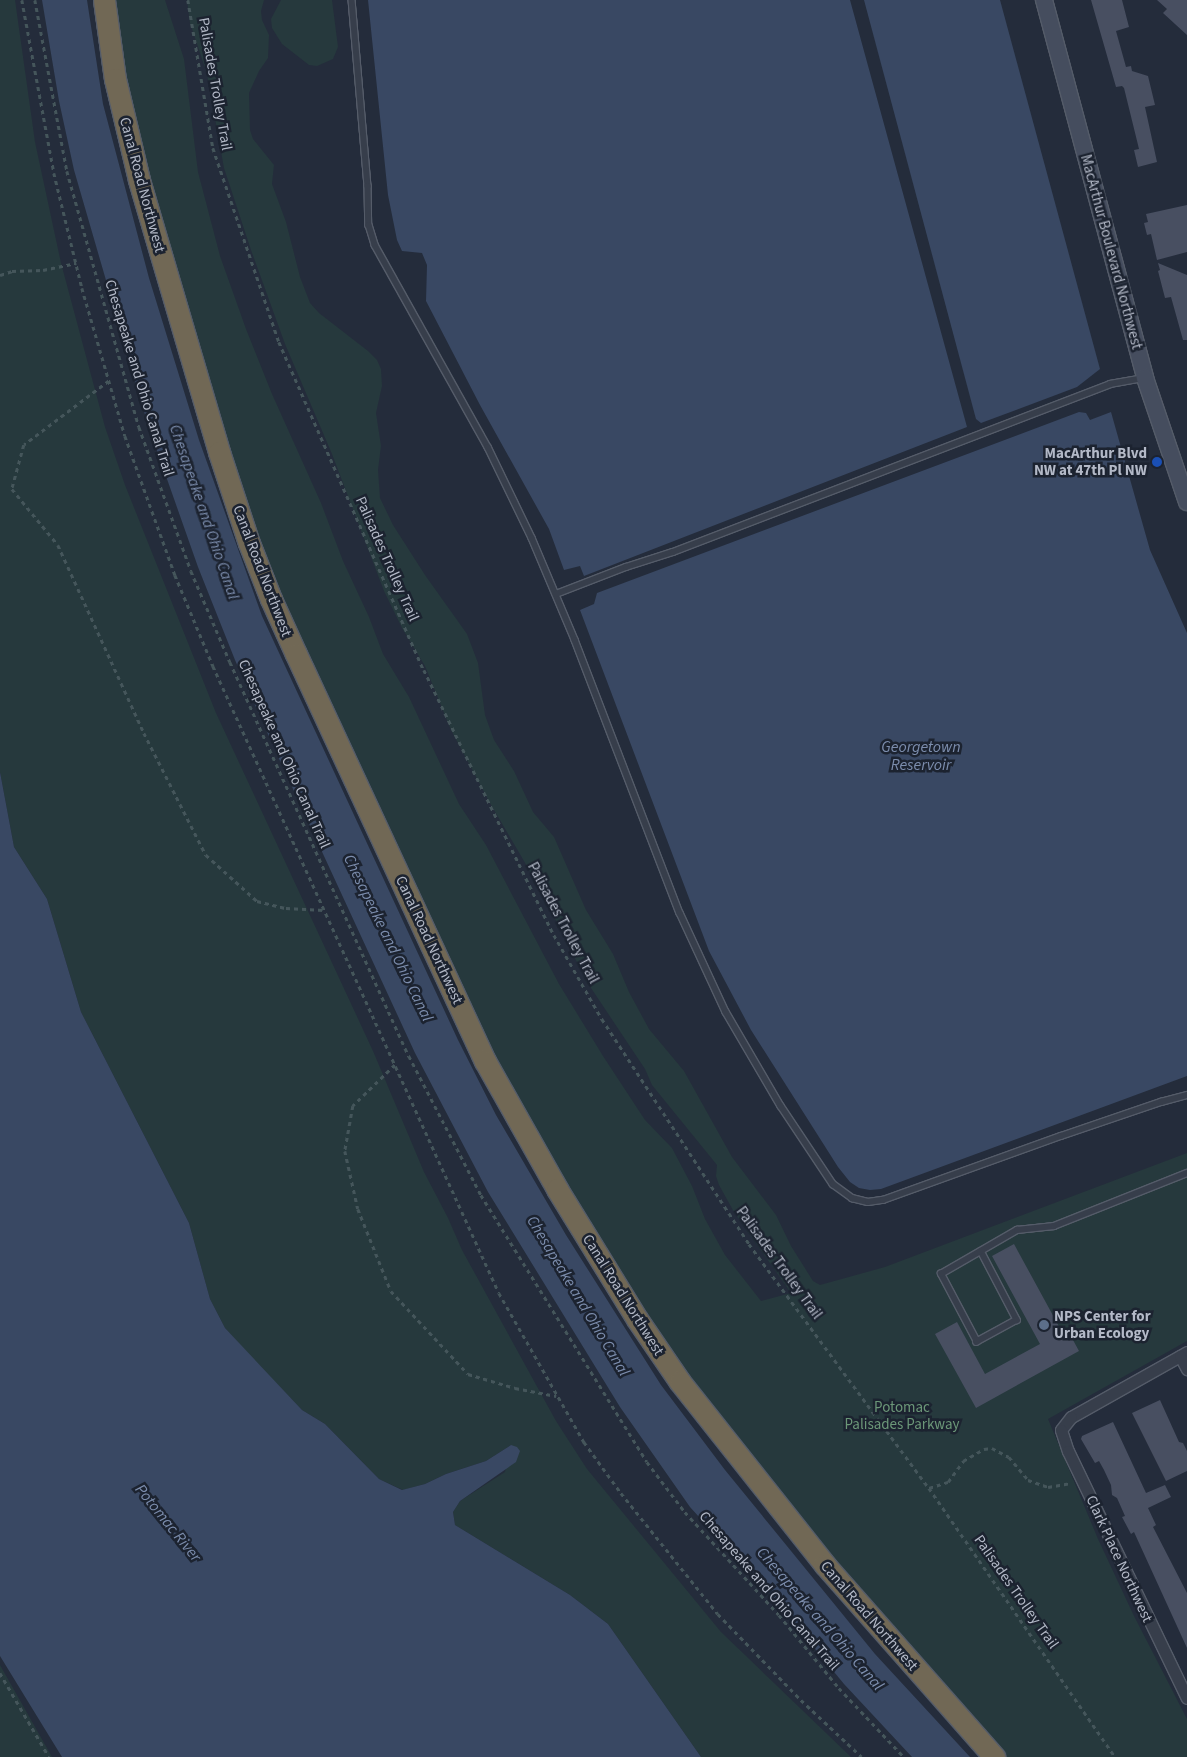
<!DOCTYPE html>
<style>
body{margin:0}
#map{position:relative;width:1187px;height:1757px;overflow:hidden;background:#242c3b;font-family:"Source Sans 3",sans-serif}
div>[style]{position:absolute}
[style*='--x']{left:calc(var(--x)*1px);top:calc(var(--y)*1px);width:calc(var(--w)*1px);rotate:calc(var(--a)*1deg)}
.green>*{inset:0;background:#26393d}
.water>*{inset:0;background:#394863}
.building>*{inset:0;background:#484f61}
.path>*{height:2.5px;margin-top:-1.25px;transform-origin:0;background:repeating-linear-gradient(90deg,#45565b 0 4px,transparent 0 8px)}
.roads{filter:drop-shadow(1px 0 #555c69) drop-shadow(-1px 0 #555c69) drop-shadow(0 1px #555c69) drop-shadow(0 -1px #555c69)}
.lane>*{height:5.5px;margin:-2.75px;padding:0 2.75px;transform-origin:2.75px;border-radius:2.75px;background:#373e4b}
.street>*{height:11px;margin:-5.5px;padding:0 5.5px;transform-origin:5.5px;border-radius:5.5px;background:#373e4b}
.secondary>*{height:16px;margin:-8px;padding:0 8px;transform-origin:8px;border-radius:8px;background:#454d5e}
.highway>*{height:21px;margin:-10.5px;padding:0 10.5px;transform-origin:10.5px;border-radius:10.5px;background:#716855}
.dots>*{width:14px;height:14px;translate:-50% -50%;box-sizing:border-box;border:2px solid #1c2330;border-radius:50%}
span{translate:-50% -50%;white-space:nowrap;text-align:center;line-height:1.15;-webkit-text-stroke:5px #1c2330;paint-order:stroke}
.street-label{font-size:15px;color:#b3b9c7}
.poi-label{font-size:15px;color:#b3b9c7;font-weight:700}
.right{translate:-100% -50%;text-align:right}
.left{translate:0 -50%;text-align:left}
.park-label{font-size:15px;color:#6b9778}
.water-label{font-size:16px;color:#7c8dad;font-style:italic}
</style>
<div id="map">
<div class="green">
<div style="clip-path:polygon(0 0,15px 0,35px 142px,61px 263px,105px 427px,125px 485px,216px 713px,373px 1051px,424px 1172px,448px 1218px,462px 1250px,556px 1421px,587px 1469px,721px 1632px,851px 1757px,701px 1757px,608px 1624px,570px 1595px,455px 1525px,453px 1512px,460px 1501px,505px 1472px,511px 1445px,486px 1461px,446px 1474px,425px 1484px,403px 1490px,379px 1479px,325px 1424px,302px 1410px,251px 1357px,225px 1328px,210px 1299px,189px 1223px,81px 1012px,47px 899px,14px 847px,0 772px)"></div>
<div style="clip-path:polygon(113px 0,165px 0,184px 59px,198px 172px,220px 256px,246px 329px,272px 394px,321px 503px,343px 561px,369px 617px,383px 654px,409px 697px,459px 804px,486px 845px,559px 984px,603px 1056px,645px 1120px,672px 1148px,692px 1186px,705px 1219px,725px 1255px,761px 1301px,791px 1293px,734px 1212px,719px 1185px,716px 1176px,717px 1165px,652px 1085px,645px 1069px,587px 982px,538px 885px,490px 803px,451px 730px,425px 666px,402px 628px,384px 591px,332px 454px,285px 344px,251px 250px,224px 168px,207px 74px,190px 23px,187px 0,264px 0,261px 11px,262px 20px,269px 35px,268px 58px,259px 71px,249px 93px,250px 130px,253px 139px,274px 165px,272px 184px,286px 222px,300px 277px,310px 303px,319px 313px,368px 351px,377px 360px,381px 369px,382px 386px,376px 413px,381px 446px,378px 470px,380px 498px,393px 525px,425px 575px,467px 634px,478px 663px,485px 715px,494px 740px,514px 771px,533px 812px,554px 837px,586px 910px,613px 954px,629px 992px,649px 1029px,684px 1071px,732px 1157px,776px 1215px,791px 1246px,813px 1281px,820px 1285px,885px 1267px,1187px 1153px,1187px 1341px,1048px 1419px,1098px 1539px,1134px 1616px,1187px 1719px,1187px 1757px,1005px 1757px,796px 1515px,688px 1376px,558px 1177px,507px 1080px,390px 835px,313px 668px,256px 535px,235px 472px,141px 154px,120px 62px)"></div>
<div style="clip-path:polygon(281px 0,332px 0,338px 47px,333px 59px,317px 66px,309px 65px,282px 44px,272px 28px,271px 19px)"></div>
<div style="clip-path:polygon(0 1665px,52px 1757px,0 1757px)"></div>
</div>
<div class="water">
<div style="clip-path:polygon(42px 0,87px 0,103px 104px,149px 278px,199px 440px,262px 616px,458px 1040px,496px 1115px,566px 1235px,661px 1385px,725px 1470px,875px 1654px,970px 1757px,912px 1757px,844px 1684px,784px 1611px,690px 1507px,620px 1407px,488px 1192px,415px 1053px,275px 750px,235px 660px,198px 567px,148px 425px,74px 170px,59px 101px)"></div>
<div style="clip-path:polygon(368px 0,850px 0,967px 427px,584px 576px,580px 566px,564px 570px,549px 529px,480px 405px,426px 301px,427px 265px,422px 253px,402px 251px,397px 240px,388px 195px)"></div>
<div style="clip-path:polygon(864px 0,1000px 0,1100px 369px,1077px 387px,981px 423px,976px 419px)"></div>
<div style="clip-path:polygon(1079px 412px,1086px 413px,1090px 420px,1111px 412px,1150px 550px,1187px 633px,1187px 1076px,881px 1189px,870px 1190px,859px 1188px,850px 1182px,838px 1167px,751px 1030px,709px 951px,580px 610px,594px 604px,597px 593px)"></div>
<div style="clip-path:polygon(0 772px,14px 847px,47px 899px,81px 1012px,189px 1223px,210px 1299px,225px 1328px,302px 1410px,325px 1424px,379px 1479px,402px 1490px,425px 1484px,446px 1474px,486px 1461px,511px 1445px,517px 1447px,520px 1451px,516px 1462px,460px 1501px,453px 1512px,455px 1525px,570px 1595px,608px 1624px,701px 1757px,62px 1757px,0 1656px)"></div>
</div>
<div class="building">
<div style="clip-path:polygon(1091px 0,1122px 0,1129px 27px,1116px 31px,1126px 67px,1131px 66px,1132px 71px,1148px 76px,1155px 105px,1145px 107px,1157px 162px,1138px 167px,1134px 150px,1139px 149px,1124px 88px,1122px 86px,1116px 87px)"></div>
<div style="clip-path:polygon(1157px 0,1187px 0,1187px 35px,1163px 13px,1167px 9px)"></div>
<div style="clip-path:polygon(1187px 205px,1187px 252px,1157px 260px,1151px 234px,1147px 235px,1144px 223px,1148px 222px,1146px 214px)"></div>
<div style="clip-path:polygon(1158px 263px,1187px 275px,1187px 340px,1183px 340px,1171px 297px,1165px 298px,1158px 271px,1160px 270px)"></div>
<div style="clip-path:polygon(1014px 1244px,1062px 1332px,1067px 1329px,1079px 1351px,976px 1408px,935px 1334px,957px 1322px,985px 1374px,1040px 1344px,992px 1256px)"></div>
<div style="clip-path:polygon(1160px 1400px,1179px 1442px,1183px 1443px,1187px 1451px,1187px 1471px,1166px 1481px,1132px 1413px)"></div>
<div style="clip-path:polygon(1113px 1422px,1146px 1493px,1165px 1485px,1171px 1497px,1148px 1508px,1156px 1525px,1153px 1527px,1187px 1593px,1187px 1648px,1134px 1532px,1131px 1534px,1122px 1517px,1125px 1516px,1117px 1498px,1112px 1495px,1111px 1485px,1104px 1470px,1099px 1461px,1095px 1463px,1081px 1439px,1082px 1436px)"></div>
</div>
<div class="path">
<div style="--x:22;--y:0;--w:176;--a:79.5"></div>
<div style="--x:54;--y:173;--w:118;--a:76.3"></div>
<div style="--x:82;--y:288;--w:154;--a:73.8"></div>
<div style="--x:125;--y:436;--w:148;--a:70.2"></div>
<div style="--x:175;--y:575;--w:99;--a:67.3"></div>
<div style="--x:213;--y:666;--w:689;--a:65.48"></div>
<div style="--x:499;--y:1293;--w:172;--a:60.3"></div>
<div style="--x:584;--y:1442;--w:63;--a:54"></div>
<div style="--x:621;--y:1493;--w:155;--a:51.3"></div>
<div style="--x:718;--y:1614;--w:120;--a:46"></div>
<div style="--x:801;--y:1700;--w:83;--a:43.1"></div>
<div style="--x:35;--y:0;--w:174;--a:79.4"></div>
<div style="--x:67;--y:171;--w:266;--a:74.3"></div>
<div style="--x:139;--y:427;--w:153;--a:70.1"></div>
<div style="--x:191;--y:571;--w:99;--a:66.8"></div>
<div style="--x:230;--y:662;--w:433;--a:65.6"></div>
<div style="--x:409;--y:1056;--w:157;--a:62.6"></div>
<div style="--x:481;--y:1195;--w:314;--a:58.1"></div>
<div style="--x:647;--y:1462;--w:63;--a:52.8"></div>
<div style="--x:685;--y:1512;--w:139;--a:47.6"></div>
<div style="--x:779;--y:1615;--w:94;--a:50.6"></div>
<div style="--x:839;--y:1688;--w:95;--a:46.7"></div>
<div style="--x:188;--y:0;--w:150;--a:80.4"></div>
<div style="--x:213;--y:148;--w:205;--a:71.2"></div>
<div style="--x:279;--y:342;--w:359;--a:66.2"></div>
<div style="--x:424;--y:670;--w:295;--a:63.9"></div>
<div style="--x:554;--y:935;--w:97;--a:60.3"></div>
<div style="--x:602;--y:1019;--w:269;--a:56.8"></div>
<div style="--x:749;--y:1244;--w:303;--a:53.6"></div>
<div style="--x:929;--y:1488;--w:327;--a:55.3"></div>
<div style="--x:0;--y:275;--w:13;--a:-18"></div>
<div style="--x:12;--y:271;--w:31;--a:-2"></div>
<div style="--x:43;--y:270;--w:34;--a:-12"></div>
<div style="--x:109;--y:381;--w:106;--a:143"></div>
<div style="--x:24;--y:445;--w:46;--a:105.3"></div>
<div style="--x:12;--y:489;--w:72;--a:50.6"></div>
<div style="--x:58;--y:545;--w:207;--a:65.4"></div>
<div style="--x:144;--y:733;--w:137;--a:63.1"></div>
<div style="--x:206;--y:855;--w:69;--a:42"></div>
<div style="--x:257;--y:901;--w:30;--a:14"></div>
<div style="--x:286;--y:908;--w:38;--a:3"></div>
<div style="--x:395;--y:1065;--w:59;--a:135.7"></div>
<div style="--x:353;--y:1106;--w:46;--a:100.1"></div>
<div style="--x:345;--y:1151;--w:59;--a:77.4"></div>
<div style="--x:358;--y:1209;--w:88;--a:68.1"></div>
<div style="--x:391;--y:1291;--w:113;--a:47.1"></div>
<div style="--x:468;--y:1374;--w:49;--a:16.6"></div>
<div style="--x:515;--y:1388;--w:42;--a:11"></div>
<div style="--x:929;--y:1488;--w:20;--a:-18"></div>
<div style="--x:948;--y:1482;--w:26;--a:-54"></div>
<div style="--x:963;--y:1461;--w:24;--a:-30"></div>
<div style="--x:984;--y:1449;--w:8;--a:-7"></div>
<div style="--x:992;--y:1448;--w:19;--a:28"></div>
<div style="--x:1009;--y:1457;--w:30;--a:50"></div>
<div style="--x:1028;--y:1480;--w:21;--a:19"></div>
<div style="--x:1048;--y:1487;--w:22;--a:-10"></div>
<div style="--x:0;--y:1673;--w:97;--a:59.7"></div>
</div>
<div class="roads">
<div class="lane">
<div style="--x:352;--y:0;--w:187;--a:85.1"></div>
<div style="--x:368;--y:186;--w:39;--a:89"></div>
<div style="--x:369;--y:225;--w:21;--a:73"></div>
<div style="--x:375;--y:245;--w:231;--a:60.8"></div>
<div style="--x:488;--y:447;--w:101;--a:64.2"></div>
<div style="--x:532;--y:538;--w:111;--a:67.1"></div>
<div style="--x:575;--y:640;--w:292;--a:69"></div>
<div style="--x:680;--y:913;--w:109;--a:65.1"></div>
<div style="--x:726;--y:1012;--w:109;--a:59.7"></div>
<div style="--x:781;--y:1106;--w:94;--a:56.3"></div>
<div style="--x:833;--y:1184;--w:24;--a:36"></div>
<div style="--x:852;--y:1198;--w:16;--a:14"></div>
<div style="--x:868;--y:1202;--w:15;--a:-8"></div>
<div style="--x:883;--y:1200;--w:189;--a:-19.8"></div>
<div style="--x:1061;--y:1136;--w:106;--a:-18.8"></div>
<div style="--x:1161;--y:1102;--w:27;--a:-15"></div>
<div style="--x:556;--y:594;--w:75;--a:-21.1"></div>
<div style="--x:626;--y:567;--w:49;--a:-17.7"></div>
<div style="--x:673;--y:552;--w:468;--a:-21"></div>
<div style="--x:1110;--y:384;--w:36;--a:-10"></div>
<div style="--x:981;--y:1251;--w:78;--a:62.4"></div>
<div style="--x:1017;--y:1320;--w:46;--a:151.2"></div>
<div style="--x:977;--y:1342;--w:77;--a:-117.9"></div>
<div style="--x:941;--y:1274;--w:88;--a:-30.1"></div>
<div style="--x:1017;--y:1230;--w:37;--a:-6"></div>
<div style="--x:1054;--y:1226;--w:143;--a:-21.7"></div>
</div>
<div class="street">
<div style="--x:1187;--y:1352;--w:133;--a:150.7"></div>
<div style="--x:1071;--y:1417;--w:16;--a:128"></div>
<div style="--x:1061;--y:1430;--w:22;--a:72"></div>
<div style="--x:1068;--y:1451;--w:274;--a:64.3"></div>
<div style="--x:1180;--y:1356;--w:15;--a:62"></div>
</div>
<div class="secondary">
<div style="--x:1044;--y:0;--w:391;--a:75"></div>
<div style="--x:1145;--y:378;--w:131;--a:71.3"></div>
</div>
<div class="highway">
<div style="--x:104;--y:0;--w:80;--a:82.1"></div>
<div style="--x:115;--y:79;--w:104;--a:76.6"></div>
<div style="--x:139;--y:180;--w:284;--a:73.6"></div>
<div style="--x:219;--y:452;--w:96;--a:71.8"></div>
<div style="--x:249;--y:543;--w:60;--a:68.6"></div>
<div style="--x:271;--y:599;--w:60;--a:65.6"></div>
<div style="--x:296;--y:654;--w:449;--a:65.1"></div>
<div style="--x:485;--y:1061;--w:147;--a:60.6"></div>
<div style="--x:557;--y:1189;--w:153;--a:58.4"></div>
<div style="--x:637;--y:1319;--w:76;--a:55.7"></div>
<div style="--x:680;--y:1382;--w:233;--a:51.6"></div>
<div style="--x:825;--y:1565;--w:256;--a:48.6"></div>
</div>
</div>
<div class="dots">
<div style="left:1157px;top:462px;background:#1a4fb4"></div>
<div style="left:1044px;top:1325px;background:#5c6f8a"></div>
</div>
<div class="street-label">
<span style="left:215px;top:84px;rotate:80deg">Palisades Trolley Trail</span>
<span style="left:142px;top:185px;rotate:75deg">Canal Road Northwest</span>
<span style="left:1111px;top:252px;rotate:75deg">MacArthur Boulevard Northwest</span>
<span style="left:139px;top:378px;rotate:73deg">Chesapeake and Ohio Canal Trail</span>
<span style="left:387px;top:559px;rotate:66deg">Palisades Trolley Trail</span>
<span style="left:262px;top:571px;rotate:69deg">Canal Road Northwest</span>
<span style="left:284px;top:754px;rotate:66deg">Chesapeake and Ohio Canal Trail</span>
<span style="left:563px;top:923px;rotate:62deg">Palisades Trolley Trail</span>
<span style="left:429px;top:940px;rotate:65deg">Canal Road Northwest</span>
<span style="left:779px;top:1263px;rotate:54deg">Palisades Trolley Trail</span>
<span style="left:623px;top:1295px;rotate:58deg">Canal Road Northwest</span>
<span style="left:1119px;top:1559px;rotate:65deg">Clark Place Northwest</span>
<span style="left:769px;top:1591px;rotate:49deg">Chesapeake and Ohio Canal Trail</span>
<span style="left:1016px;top:1592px;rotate:55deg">Palisades Trolley Trail</span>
<span style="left:869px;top:1616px;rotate:49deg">Canal Road Northwest</span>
</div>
<div class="poi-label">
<span class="right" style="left:1147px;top:462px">MacArthur Blvd<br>NW at 47th Pl NW</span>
<span class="left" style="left:1054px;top:1325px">NPS Center for<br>Urban Ecology</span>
</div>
<div class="park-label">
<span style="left:902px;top:1416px">Potomac<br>Palisades Parkway</span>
</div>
<div class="water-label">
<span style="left:204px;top:512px;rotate:71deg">Chesapeake and Ohio Canal</span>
<span style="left:921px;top:756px">Georgetown<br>Reservoir</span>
<span style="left:388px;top:938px;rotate:64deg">Chesapeake and Ohio Canal</span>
<span style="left:578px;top:1296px;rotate:59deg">Chesapeake and Ohio Canal</span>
<span style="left:168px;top:1523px;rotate:51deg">Potomac River</span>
<span style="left:820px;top:1619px;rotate:49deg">Chesapeake and Ohio Canal</span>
</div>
</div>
